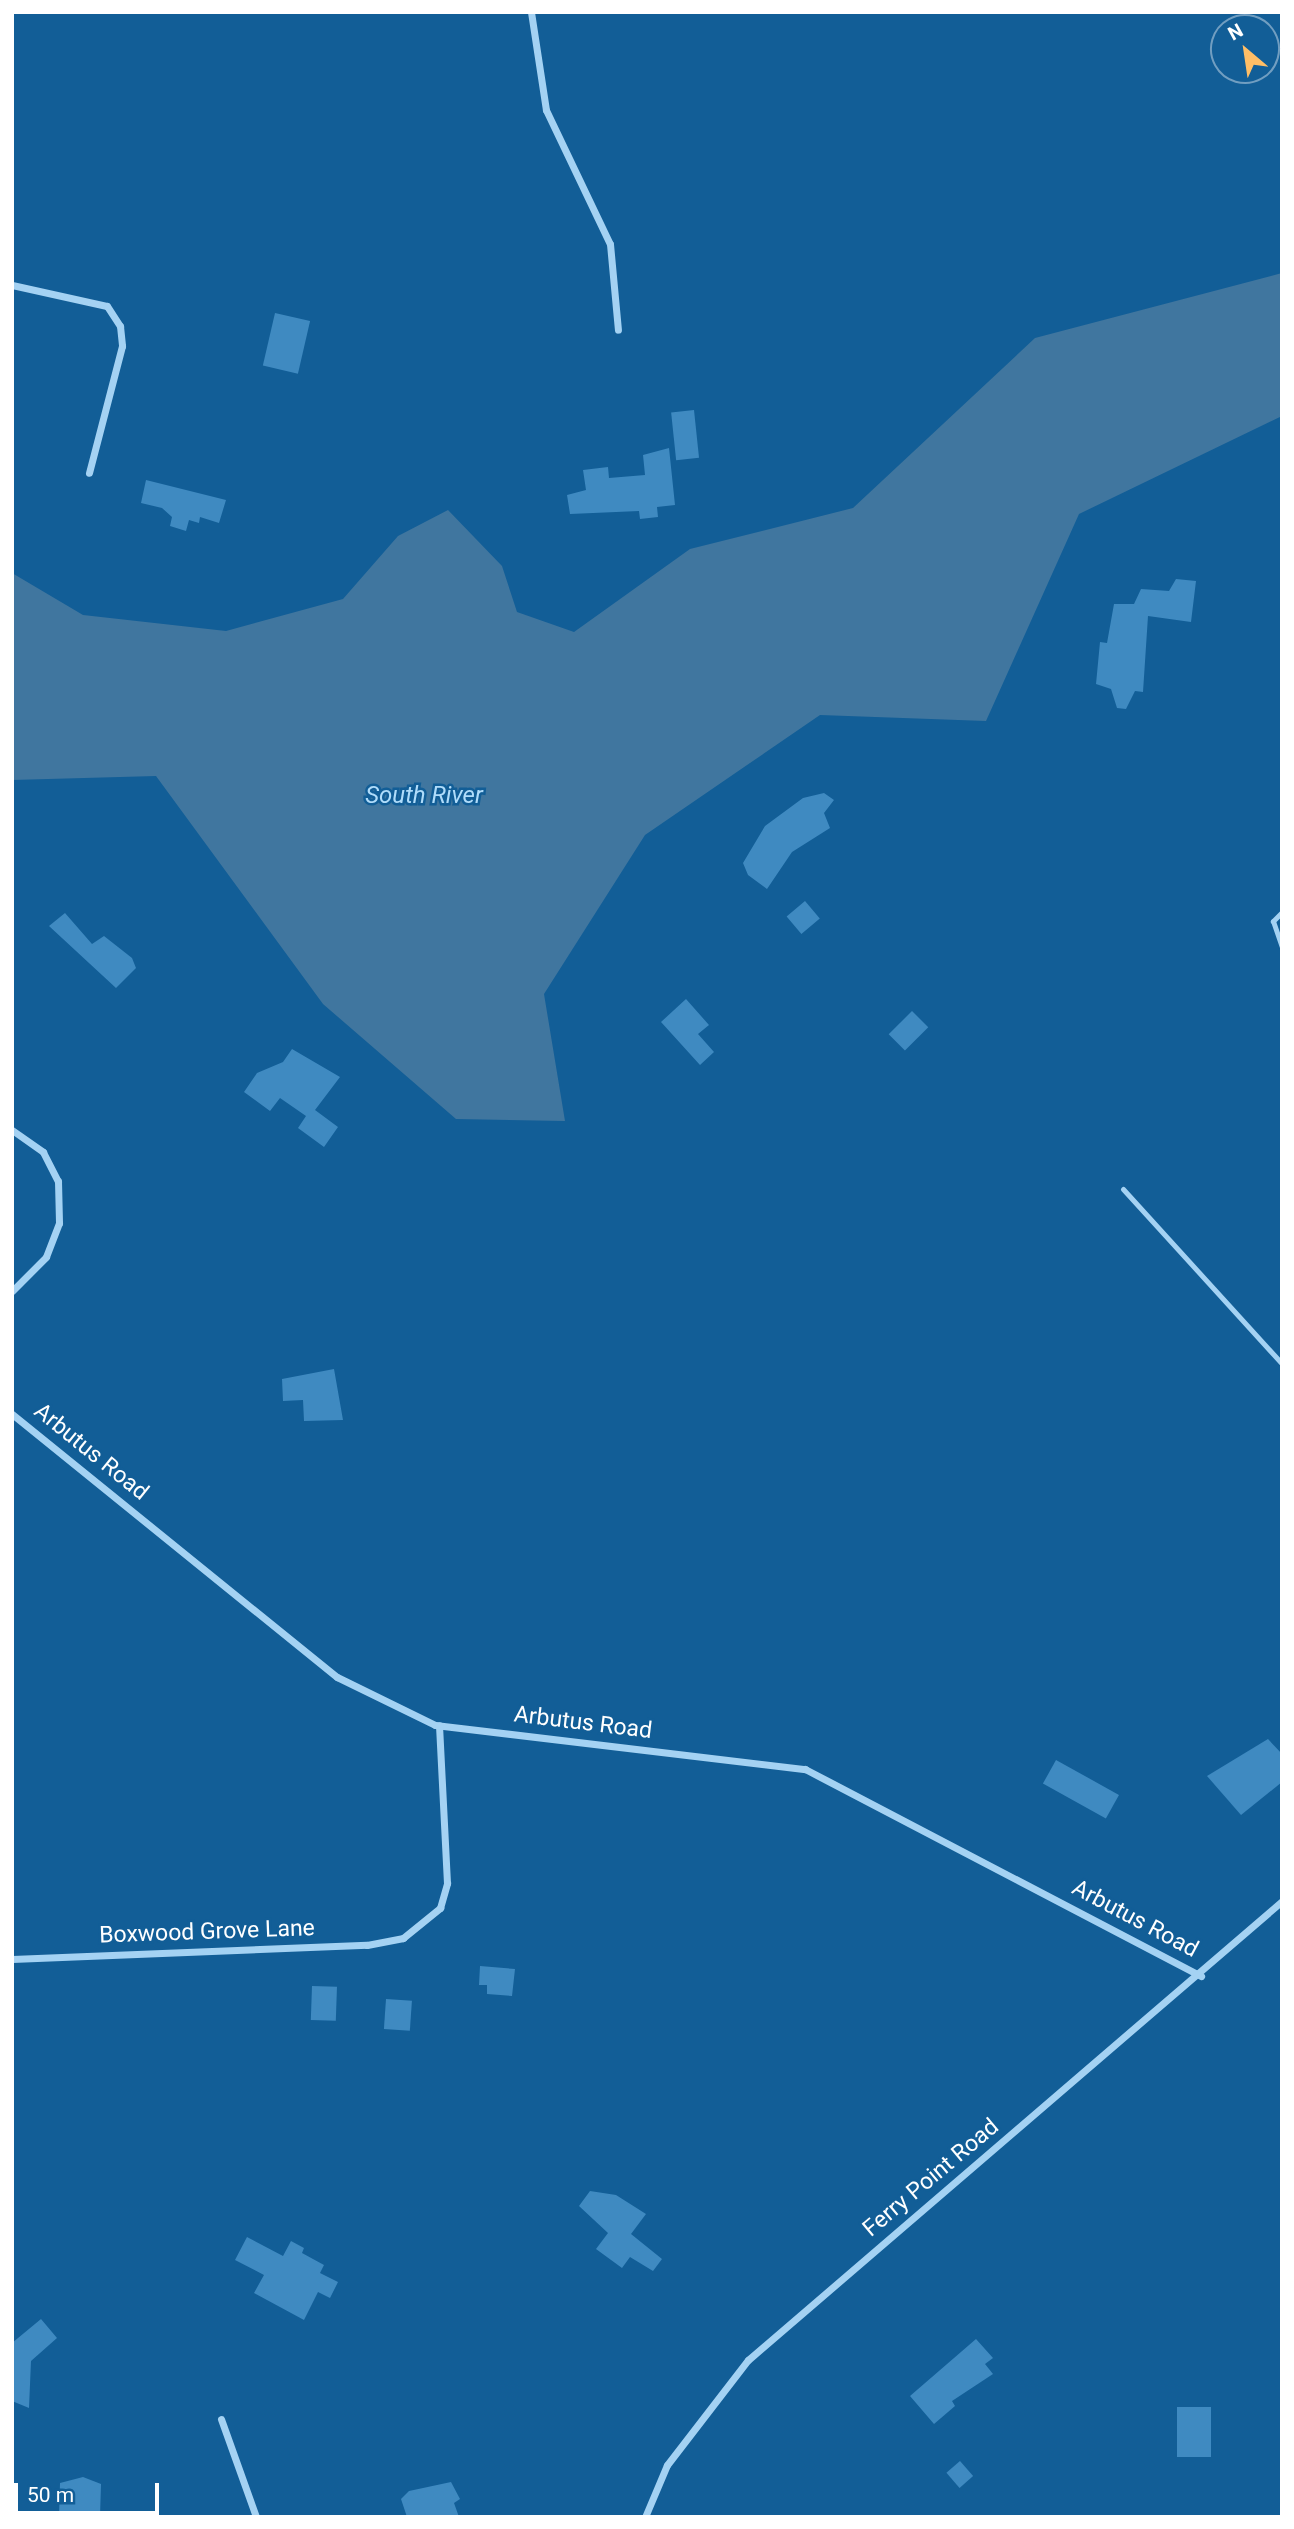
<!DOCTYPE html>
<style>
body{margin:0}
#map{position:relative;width:1294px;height:2529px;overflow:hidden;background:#125e97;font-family:Roboto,sans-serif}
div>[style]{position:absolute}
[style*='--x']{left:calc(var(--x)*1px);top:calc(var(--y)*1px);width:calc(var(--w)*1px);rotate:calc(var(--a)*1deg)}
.water>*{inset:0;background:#40769f}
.building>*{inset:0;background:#3f8ac1;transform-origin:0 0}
.service>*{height:5px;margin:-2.5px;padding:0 2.5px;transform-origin:2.5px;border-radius:2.5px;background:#a4d2f3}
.minor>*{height:7px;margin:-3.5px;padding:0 3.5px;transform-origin:3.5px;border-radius:3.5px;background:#a4d2f3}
span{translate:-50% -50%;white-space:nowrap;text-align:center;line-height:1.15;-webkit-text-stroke:5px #125e97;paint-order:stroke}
.street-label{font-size:23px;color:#fff}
.water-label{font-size:24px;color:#b0dcfa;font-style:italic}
.frame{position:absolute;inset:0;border:14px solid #fff;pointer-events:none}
.north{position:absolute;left:1210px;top:14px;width:70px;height:70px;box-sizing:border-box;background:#125e97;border:2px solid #719ec1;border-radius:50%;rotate:331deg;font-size:19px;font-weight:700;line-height:28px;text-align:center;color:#fff}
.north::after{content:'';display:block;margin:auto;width:24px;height:32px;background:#ffbe66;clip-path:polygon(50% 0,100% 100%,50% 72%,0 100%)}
.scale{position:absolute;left:14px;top:2483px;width:145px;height:32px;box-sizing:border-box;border:4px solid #fff;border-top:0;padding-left:9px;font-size:21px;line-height:24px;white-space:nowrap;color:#fff;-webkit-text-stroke:5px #125e97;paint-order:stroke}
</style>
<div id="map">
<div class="water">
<div style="clip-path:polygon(1282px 273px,1282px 416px,1079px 514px,986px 721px,820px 715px,645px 835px,544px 994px,565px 1121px,456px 1119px,323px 1004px,156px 776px,12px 780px,12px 573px,83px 615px,226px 631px,343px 599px,398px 536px,448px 510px,502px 566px,517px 612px,574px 632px,690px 549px,853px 508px,1035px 338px)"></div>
</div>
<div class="building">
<div style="left:275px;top:313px;width:36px;height:54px;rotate:13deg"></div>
<div style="left:694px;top:410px;width:48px;height:23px;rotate:84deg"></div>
<div style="clip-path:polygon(669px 448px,675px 505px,657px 507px,658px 517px,640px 519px,639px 511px,570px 514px,567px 495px,586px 490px,583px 470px,608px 467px,609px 478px,645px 475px,643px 455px)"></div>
<div style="clip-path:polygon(146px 480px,226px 500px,219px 523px,200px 517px,199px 523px,189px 520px,186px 531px,170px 526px,172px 517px,162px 508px,141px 503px)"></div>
<div style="clip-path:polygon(1176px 579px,1196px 581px,1191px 622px,1148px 616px,1143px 692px,1135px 691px,1126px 709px,1117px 708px,1111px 689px,1096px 684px,1100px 642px,1107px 643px,1114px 604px,1134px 604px,1141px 589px,1169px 591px)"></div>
<div style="clip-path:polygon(824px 793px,834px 800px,824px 813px,830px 828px,792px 852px,767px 889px,748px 875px,743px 863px,765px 826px,803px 798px)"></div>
<div style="left:805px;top:901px;width:23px;height:24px;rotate:50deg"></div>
<div style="clip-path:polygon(65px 913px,92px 944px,104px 936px,132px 958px,136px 968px,116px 988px,49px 926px)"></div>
<div style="clip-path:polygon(686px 999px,709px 1025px,698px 1034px,714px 1052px,700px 1065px,661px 1022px)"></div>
<div style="left:912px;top:1011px;width:23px;height:33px;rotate:45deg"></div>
<div style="clip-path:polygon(292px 1049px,340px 1077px,315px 1110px,338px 1127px,324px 1147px,298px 1128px,306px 1116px,280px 1098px,270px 1111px,244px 1092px,257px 1073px,283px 1062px)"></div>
<div style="clip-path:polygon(334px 1369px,343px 1420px,304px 1421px,303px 1400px,283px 1401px,282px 1379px)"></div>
<div style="clip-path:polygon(1268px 1739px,1282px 1754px,1282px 1782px,1241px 1815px,1207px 1776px)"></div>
<div style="left:1056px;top:1760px;width:72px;height:27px;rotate:29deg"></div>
<div style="clip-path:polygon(480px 1966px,515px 1969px,512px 1996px,487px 1994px,487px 1985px,479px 1985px)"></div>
<div style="left:312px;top:1986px;width:25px;height:34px;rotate:2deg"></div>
<div style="left:386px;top:1999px;width:26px;height:30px;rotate:4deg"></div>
<div style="clip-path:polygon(590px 2191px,616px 2195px,646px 2214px,631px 2234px,662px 2259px,653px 2271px,630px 2257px,622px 2268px,596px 2249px,608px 2233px,579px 2206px)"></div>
<div style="clip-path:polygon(247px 2237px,283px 2256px,291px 2241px,304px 2248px,302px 2253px,324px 2265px,320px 2273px,338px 2282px,330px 2298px,318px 2292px,304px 2320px,254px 2293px,264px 2275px,235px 2260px)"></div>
<div style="clip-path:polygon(41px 2319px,57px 2338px,31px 2361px,29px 2408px,12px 2401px,12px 2343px)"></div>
<div style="clip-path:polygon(976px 2339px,993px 2358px,985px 2364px,993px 2374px,952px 2401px,955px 2406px,934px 2424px,910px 2396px)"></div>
<div style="left:1211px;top:2407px;width:50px;height:34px;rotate:90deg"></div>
<div style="left:960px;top:2461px;width:20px;height:18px;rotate:49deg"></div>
<div style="clip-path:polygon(83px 2477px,101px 2484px,100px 2517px,59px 2517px,60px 2483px)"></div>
<div style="clip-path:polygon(451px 2482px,460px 2499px,454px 2503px,459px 2517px,407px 2517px,401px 2499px,409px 2491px)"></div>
</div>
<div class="service">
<div style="--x:1282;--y:912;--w:13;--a:135"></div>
<div style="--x:1273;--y:921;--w:28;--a:71"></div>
<div style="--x:1123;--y:1189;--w:236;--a:47.7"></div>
</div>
<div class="minor">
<div style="--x:531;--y:12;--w:99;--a:81.3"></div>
<div style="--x:546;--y:110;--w:148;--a:64.5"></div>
<div style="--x:610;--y:244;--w:86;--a:84.7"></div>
<div style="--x:12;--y:285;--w:97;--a:12.5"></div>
<div style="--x:107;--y:306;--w:24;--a:57"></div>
<div style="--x:120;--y:326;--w:20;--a:84"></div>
<div style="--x:122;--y:346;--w:131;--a:104.6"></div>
<div style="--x:12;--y:1130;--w:38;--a:35"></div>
<div style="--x:43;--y:1152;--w:33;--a:63"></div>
<div style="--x:58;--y:1181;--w:42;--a:88.6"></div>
<div style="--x:59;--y:1223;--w:36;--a:111"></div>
<div style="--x:46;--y:1257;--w:48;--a:135"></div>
<div style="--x:12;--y:1414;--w:418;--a:39"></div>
<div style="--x:337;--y:1677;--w:109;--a:26.1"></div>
<div style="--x:435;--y:1725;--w:373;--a:6.8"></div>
<div style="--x:805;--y:1769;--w:447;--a:27.6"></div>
<div style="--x:12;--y:1959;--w:355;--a:-2.3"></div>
<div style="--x:367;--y:1945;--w:37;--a:-11"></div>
<div style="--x:403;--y:1938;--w:48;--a:-39"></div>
<div style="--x:440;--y:1908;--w:26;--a:-74"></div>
<div style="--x:447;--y:1883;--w:158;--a:-92.9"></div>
<div style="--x:221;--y:2419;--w:104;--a:70.3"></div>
<div style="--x:645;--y:2517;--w:56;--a:-67.1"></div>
<div style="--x:667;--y:2465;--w:133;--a:-52.4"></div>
<div style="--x:748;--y:2360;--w:704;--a:-40.68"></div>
</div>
<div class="street-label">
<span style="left:91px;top:1452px;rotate:39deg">Arbutus Road</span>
<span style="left:583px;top:1723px;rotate:7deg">Arbutus Road</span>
<span style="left:1135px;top:1919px;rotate:28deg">Arbutus Road</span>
<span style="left:207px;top:1932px;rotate:-2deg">Boxwood Grove Lane</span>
<span style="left:931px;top:2178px;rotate:-40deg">Ferry Point Road</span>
</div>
<div class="water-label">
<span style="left:424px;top:796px">South River</span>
</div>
<div class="frame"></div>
<div class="north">N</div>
<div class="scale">50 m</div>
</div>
